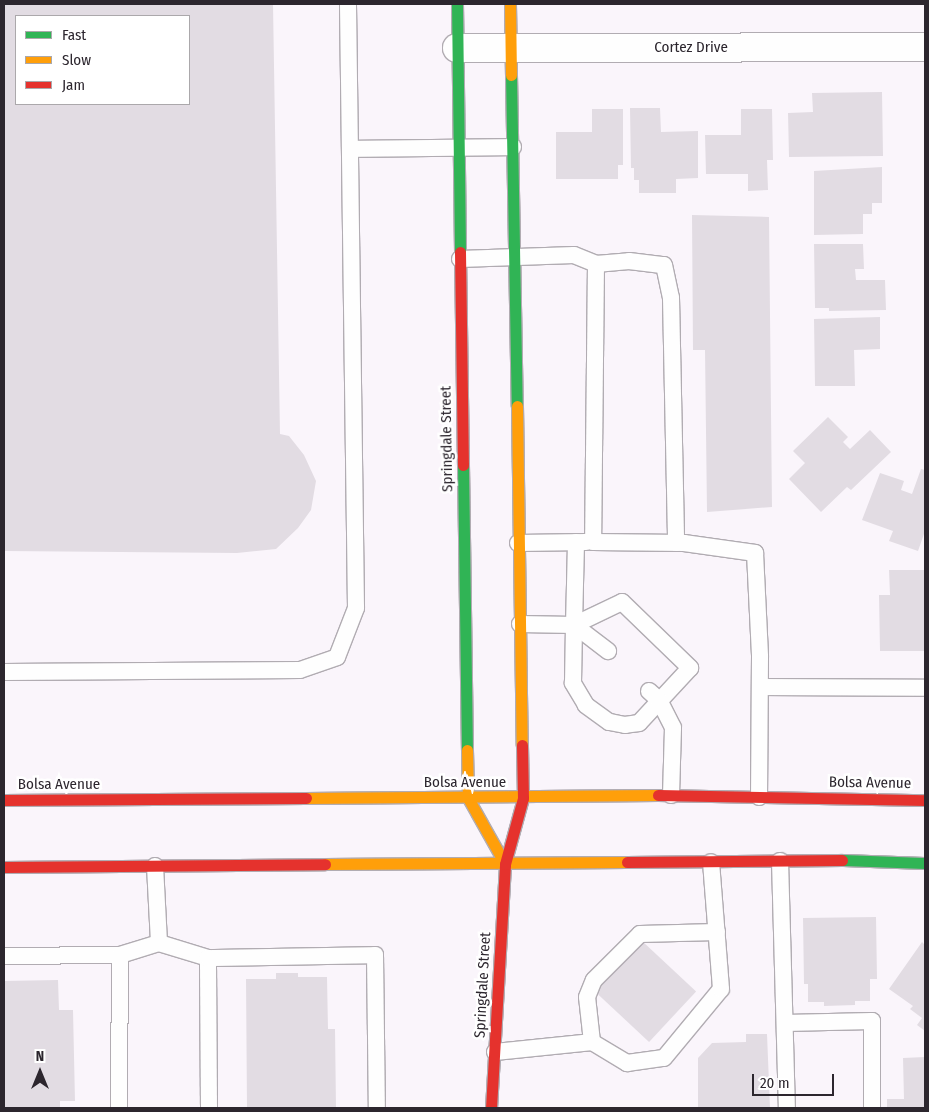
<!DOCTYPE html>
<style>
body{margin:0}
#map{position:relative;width:929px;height:1112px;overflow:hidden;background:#faf5fb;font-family:"Fira Sans Condensed",sans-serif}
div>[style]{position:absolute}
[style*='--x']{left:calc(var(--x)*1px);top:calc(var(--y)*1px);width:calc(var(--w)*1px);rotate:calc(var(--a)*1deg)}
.building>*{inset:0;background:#e2dce3;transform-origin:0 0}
.roads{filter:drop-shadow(1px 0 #b1acb2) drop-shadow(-1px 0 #b1acb2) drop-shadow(0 1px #b1acb2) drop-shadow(0 -1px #b1acb2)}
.lane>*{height:16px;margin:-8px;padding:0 8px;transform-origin:8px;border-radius:8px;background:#fefefe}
.street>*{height:28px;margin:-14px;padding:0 14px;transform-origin:14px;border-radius:14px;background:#fefefe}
.fast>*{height:11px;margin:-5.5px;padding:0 5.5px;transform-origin:5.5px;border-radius:5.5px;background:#30b455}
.slow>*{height:11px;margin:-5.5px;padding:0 5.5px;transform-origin:5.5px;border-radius:5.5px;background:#ff9f0a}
.jam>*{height:11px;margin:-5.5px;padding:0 5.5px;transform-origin:5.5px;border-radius:5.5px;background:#e5322d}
span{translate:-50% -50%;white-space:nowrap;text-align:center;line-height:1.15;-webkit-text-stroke:5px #fff;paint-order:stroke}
.street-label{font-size:15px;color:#2c262e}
.frame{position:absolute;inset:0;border:5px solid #2c262e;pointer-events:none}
.legend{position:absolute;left:15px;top:15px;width:175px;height:90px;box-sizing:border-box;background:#fff;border:1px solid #aba8ab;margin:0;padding:6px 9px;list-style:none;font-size:15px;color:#2c262e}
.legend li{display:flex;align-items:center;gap:10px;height:25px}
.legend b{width:25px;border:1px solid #aba8ab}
.north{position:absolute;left:15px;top:1047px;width:50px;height:50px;-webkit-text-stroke:4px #fff;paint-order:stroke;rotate:0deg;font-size:14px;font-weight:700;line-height:20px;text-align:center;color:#2c262e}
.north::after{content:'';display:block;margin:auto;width:18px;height:22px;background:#2c262e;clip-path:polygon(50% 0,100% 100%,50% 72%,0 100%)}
.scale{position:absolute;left:752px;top:1074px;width:82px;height:22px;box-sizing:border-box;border:2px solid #2c262e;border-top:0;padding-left:6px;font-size:15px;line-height:18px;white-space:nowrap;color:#2c262e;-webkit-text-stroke:4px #fff;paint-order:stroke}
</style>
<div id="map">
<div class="building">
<div style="clip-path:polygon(evenodd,4px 4px,273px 4px,280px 434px,289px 436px,304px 455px,316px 481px,311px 510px,298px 528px,276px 549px,237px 553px,4px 551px,4px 4px,16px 16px,189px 16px,189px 104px,16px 104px,16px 16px)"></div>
<div style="clip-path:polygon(882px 92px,883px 156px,789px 157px,788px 113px,813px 112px,812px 93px)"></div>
<div style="clip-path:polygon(630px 108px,660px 108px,661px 132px,698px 131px,698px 178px,676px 179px,676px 193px,639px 193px,639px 180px,634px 180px,634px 168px,631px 168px)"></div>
<div style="clip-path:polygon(592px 109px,623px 109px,623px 165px,618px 165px,618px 179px,556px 179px,556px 132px,592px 132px)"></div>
<div style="clip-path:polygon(741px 109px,772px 109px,773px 160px,767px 160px,768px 190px,748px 191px,748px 174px,706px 174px,705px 135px,741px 135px)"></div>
<div style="clip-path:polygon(882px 167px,882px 203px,872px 203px,872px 214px,863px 214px,863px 234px,814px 235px,814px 171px)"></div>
<div style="clip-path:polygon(692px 215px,769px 217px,772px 507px,707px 512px,705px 350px,693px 350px)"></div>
<div style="clip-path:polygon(814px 244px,863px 244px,864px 269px,855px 269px,856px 280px,885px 280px,886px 310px,829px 311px,829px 308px,815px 308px)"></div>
<div style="clip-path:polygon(880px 317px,880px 349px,854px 350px,855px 386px,815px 386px,814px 319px)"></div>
<div style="clip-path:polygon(828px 417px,848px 437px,843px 442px,850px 449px,870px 430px,891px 452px,851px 490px,847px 487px,821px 512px,789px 479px,805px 463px,793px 451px)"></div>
<div style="clip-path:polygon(921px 469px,925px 470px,925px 531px,918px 551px,889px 541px,893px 531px,862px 520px,880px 473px,904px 481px,901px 490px,912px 494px)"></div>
<div style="clip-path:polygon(889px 570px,925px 570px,925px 651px,880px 651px,879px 595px,890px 595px)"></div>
<div style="clip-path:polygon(876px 917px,877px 979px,870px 979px,870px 1001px,855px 1001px,855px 1005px,824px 1006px,824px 1002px,808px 1002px,808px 984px,804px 984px,803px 918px)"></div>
<div style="left:642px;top:941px;width:74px;height:69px;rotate:43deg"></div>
<div style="clip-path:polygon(922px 942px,925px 945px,925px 1031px,917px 1025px,922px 1018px,910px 1009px,913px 1006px,889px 989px)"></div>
<div style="clip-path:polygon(276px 973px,298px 973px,298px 977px,327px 977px,328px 1029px,335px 1029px,336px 1108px,247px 1108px,246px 979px,276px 979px)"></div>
<div style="clip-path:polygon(58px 980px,59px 1010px,73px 1010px,75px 1101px,60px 1101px,60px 1108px,4px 1108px,4px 981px)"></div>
<div style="clip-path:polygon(746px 1034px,767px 1034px,770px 1108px,698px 1108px,698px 1058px,712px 1043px,746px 1042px)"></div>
<div style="clip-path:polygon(925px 1057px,925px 1108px,887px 1108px,887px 1099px,904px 1099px,903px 1058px)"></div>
</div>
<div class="roads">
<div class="lane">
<div style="--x:350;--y:149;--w:163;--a:-0.7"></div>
<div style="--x:460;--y:259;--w:114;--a:-2"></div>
<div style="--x:574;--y:255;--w:24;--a:22"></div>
<div style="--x:596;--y:264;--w:33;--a:-5"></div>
<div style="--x:629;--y:261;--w:35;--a:7"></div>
<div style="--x:664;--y:265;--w:34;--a:78"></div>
<div style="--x:671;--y:298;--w:245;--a:88.8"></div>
<div style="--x:596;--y:264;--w:278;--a:90.6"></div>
<div style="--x:593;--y:542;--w:91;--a:0.6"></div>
<div style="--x:684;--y:543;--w:72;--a:8"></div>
<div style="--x:755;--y:553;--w:104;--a:87.2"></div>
<div style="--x:760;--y:657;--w:140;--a:90.4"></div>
<div style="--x:518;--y:543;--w:68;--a:-0.8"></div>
<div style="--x:520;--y:624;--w:54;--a:1.1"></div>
<div style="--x:574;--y:625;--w:53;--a:-25.6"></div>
<div style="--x:622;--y:602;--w:95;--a:44.1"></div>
<div style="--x:690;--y:668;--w:75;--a:132.8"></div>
<div style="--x:639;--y:723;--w:14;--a:172"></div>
<div style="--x:625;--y:725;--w:16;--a:-169"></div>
<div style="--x:609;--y:722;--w:29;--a:-144"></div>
<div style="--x:586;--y:705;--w:26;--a:-121"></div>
<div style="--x:573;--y:683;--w:58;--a:-89"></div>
<div style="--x:574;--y:625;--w:83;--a:-88.6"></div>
<div style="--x:574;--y:625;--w:43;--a:37.4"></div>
<div style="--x:4;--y:672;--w:296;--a:-0.4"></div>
<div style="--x:300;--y:670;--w:39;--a:-19"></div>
<div style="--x:337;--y:657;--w:53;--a:-68.8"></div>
<div style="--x:356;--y:608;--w:604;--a:-90.76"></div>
<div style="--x:760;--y:687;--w:165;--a:0.3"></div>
<div style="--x:649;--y:691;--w:13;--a:42"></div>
<div style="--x:659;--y:700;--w:31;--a:63"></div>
<div style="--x:673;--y:728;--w:67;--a:91.7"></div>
<div style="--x:780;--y:861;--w:247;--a:88.4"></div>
<div style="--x:155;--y:866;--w:77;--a:87"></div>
<div style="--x:159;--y:943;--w:51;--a:17"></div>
<div style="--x:120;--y:955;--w:41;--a:-17.1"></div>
<div style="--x:4;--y:956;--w:116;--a:-0.5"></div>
<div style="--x:120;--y:955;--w:153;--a:90.4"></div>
<div style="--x:785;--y:1023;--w:87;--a:-1.3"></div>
<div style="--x:872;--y:1021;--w:87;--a:90"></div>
<div style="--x:592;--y:1042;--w:45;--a:-96.3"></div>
<div style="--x:587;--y:997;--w:18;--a:-68"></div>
<div style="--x:594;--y:980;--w:65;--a:-45"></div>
<div style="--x:640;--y:934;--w:77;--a:-1.5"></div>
<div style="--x:495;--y:1052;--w:98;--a:-5.9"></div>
<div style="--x:592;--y:1042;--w:41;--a:31"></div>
<div style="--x:627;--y:1063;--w:37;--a:-8"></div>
<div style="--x:664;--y:1058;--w:89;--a:-50.4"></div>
<div style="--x:721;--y:989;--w:127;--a:-94.5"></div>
<div style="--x:209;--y:1108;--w:150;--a:-90.4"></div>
<div style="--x:208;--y:958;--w:167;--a:-1"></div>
<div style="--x:375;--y:955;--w:153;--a:89.3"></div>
</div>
<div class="street">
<div style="--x:457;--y:48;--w:468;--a:-0.1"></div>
</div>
<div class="fast">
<div style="--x:457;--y:4;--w:248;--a:89.3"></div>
<div style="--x:511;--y:75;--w:331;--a:89"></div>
<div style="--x:463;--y:465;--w:285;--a:89.2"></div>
<div style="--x:842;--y:860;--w:83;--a:2.1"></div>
</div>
<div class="slow">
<div style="--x:510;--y:4;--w:71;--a:89.2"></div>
<div style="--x:517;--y:406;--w:339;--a:89.2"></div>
<div style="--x:467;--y:750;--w:48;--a:88.8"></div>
<div style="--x:468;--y:798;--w:76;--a:60.7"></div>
<div style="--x:306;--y:798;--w:352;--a:-0.5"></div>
<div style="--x:325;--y:864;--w:302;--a:-0.4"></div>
</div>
<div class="jam">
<div style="--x:460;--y:252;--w:213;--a:89.2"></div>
<div style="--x:658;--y:795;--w:267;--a:1.1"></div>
<div style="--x:4;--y:800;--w:302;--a:-0.4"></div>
<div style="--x:627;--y:862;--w:215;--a:-0.5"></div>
<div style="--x:4;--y:867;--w:321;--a:-0.5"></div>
<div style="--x:491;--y:1108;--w:244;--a:-86.7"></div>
<div style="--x:505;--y:864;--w:68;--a:-74.7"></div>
<div style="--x:523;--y:798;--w:53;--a:-91.1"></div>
</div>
</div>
<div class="street-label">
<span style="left:691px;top:48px">Cortez Drive</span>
<span style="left:447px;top:439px;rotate:-91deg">Springdale Street</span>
<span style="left:465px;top:783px">Bolsa Avenue</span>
<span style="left:870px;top:783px;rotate:1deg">Bolsa Avenue</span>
<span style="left:59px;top:785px">Bolsa Avenue</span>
<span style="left:483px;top:985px;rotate:-87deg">Springdale Street</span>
</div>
<div class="frame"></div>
<ul class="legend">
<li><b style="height:6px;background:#30b455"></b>Fast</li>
<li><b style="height:6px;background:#ff9f0a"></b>Slow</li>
<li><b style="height:6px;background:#e5322d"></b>Jam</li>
</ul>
<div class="north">N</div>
<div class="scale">20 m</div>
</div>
